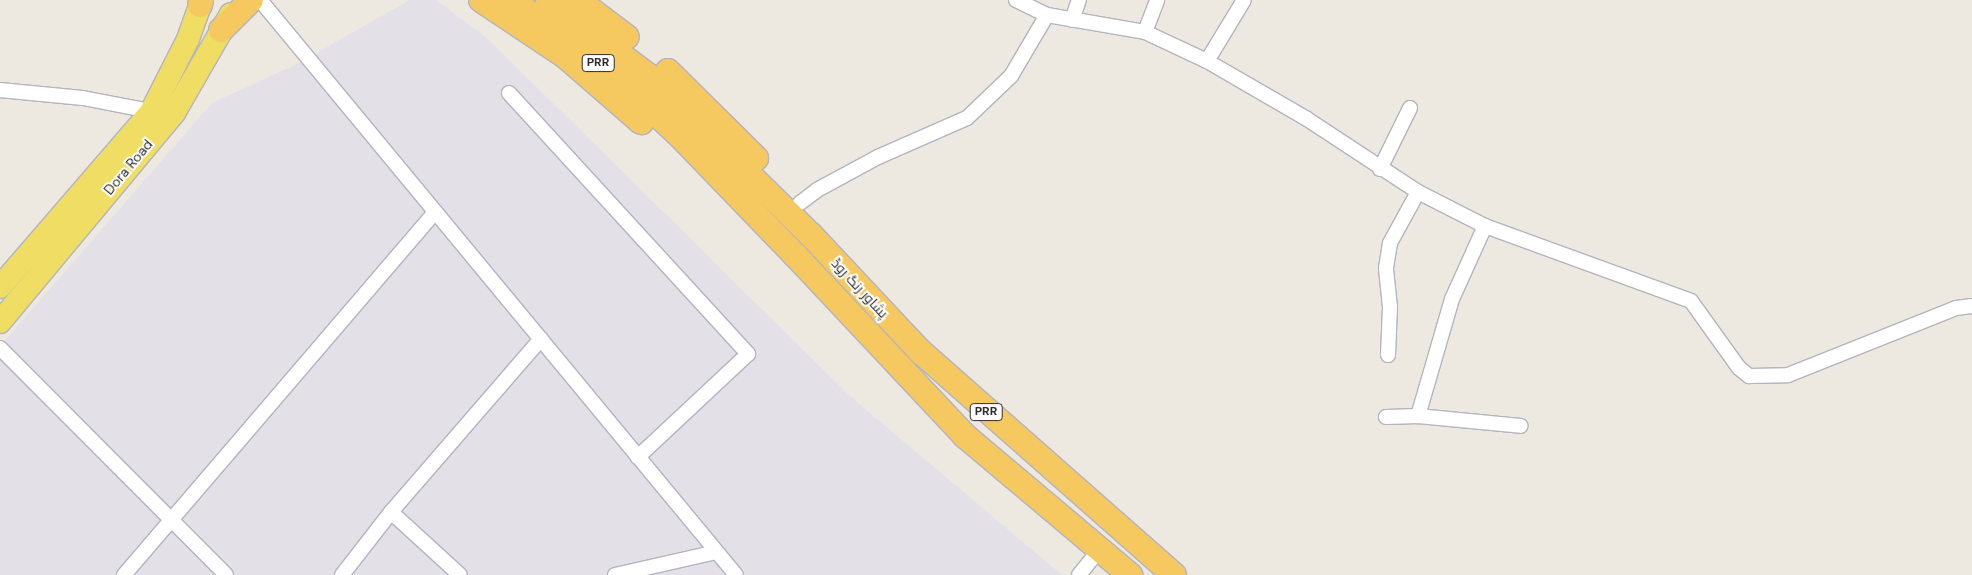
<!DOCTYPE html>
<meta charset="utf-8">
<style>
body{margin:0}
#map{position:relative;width:1972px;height:575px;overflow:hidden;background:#eee9e0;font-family:"DM Sans",Cairo,sans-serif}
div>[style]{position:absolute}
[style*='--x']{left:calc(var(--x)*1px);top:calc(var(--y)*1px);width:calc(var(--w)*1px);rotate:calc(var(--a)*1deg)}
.industrial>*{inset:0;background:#e3e0e7}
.roads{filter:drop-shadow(1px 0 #b3b4c0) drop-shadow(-1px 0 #b3b4c0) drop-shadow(0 1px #b3b4c0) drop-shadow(0 -1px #b3b4c0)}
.minor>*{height:14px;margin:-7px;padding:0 7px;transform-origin:7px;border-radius:7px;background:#fff}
.primary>*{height:22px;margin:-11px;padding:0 11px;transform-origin:11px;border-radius:11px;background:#efde63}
.trunk>*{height:24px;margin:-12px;padding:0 12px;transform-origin:12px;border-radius:12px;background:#f6c860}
span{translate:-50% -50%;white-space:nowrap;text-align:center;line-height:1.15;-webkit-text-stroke:4px #fff;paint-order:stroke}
.shield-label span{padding:1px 4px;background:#fff;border:1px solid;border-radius:4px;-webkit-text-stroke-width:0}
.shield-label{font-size:12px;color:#2d2d2d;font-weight:700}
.street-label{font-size:14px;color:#2d2d2d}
</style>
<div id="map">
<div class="industrial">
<div style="clip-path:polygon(410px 0,436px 0,488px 39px,851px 397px,1062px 575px,0 575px,0 346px,212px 103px,295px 65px)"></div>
</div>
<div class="roads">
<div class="minor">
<div style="--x:260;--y:0;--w:746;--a:50.38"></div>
<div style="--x:1016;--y:0;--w:34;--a:26"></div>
<div style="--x:1047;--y:15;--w:99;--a:9.8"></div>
<div style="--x:1145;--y:32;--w:68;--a:25.1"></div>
<div style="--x:1207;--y:61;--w:116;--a:30.1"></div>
<div style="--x:1307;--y:119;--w:133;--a:33.3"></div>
<div style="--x:1418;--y:192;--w:75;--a:26.9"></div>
<div style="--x:1485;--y:226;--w:219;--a:20"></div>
<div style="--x:1691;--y:301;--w:82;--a:54.4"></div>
<div style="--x:1739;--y:368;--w:13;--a:39"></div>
<div style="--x:1749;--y:376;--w:39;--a:-1"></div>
<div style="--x:1788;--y:375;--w:181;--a:-21.7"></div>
<div style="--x:1956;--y:308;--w:16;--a:-7"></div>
<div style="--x:1072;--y:20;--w:21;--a:-71"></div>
<div style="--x:1145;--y:32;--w:34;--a:-69"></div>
<div style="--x:1207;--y:61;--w:71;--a:-58.8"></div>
<div style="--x:0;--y:90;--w:83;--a:5.5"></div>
<div style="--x:83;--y:98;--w:73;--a:11"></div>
<div style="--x:509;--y:93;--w:354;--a:47.5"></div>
<div style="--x:748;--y:354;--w:151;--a:136.9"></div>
<div style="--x:1380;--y:169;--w:68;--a:-63.8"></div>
<div style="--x:800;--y:203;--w:21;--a:-37"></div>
<div style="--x:817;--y:190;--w:69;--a:-28.4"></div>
<div style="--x:878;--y:157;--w:97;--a:-23.7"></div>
<div style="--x:967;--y:118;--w:61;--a:-43.7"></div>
<div style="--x:1011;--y:76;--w:71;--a:-59.5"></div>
<div style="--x:1485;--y:226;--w:80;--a:114.3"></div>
<div style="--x:1452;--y:299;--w:122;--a:106.2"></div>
<div style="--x:1418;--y:416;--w:103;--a:5.5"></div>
<div style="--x:0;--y:348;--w:320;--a:45.1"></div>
<div style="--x:1388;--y:355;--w:48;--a:-87.6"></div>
<div style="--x:1390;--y:307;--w:39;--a:-96"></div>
<div style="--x:1386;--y:268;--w:25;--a:-81"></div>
<div style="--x:1390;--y:243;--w:58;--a:-61.2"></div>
<div style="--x:1386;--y:417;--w:32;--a:-2"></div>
<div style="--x:391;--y:512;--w:93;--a:42.4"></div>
<div style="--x:124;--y:575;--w:478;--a:-49.4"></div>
<div style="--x:342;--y:575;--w:80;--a:-52.1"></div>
<div style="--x:391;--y:512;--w:229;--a:-49.1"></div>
<div style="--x:615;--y:575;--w:104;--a:-12.8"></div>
<div style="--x:1079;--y:575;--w:32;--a:-51"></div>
</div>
<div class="primary">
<div style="--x:0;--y:287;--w:231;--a:-49.2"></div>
<div style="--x:151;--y:112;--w:82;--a:-63.1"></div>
<div style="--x:188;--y:39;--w:41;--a:-70.3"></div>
<div style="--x:0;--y:322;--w:272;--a:-50.2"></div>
<div style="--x:174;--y:113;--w:114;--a:-60.1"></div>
</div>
<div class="trunk">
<div style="--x:481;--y:0;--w:101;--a:33.7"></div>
<div style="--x:565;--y:56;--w:101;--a:41"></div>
<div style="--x:510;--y:0;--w:62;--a:33.2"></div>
<div style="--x:562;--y:34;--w:77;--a:38.7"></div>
<div style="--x:622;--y:82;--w:78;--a:42.9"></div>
<div style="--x:679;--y:135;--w:168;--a:46"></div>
<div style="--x:796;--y:256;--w:247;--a:46.8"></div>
<div style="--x:965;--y:436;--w:216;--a:40.1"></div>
<div style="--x:548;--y:0;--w:126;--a:37"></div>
<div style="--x:649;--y:76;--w:227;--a:44.5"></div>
<div style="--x:811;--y:235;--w:161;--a:46.8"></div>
<div style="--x:921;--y:352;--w:337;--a:41.4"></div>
<div style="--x:578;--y:0;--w:61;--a:37.1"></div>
<div style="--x:200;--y:5;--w:5;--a:-79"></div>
<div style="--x:221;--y:30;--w:42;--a:-45"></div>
<div style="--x:668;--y:71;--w:124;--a:44.7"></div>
</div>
</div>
<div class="shield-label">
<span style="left:598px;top:63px">PRR</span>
<span style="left:986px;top:412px">PRR</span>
</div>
<div class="street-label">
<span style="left:128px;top:167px;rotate:-50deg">Dora Road</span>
<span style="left:860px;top:288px;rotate:47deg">پشاور رنگ روڈ</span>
</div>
</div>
